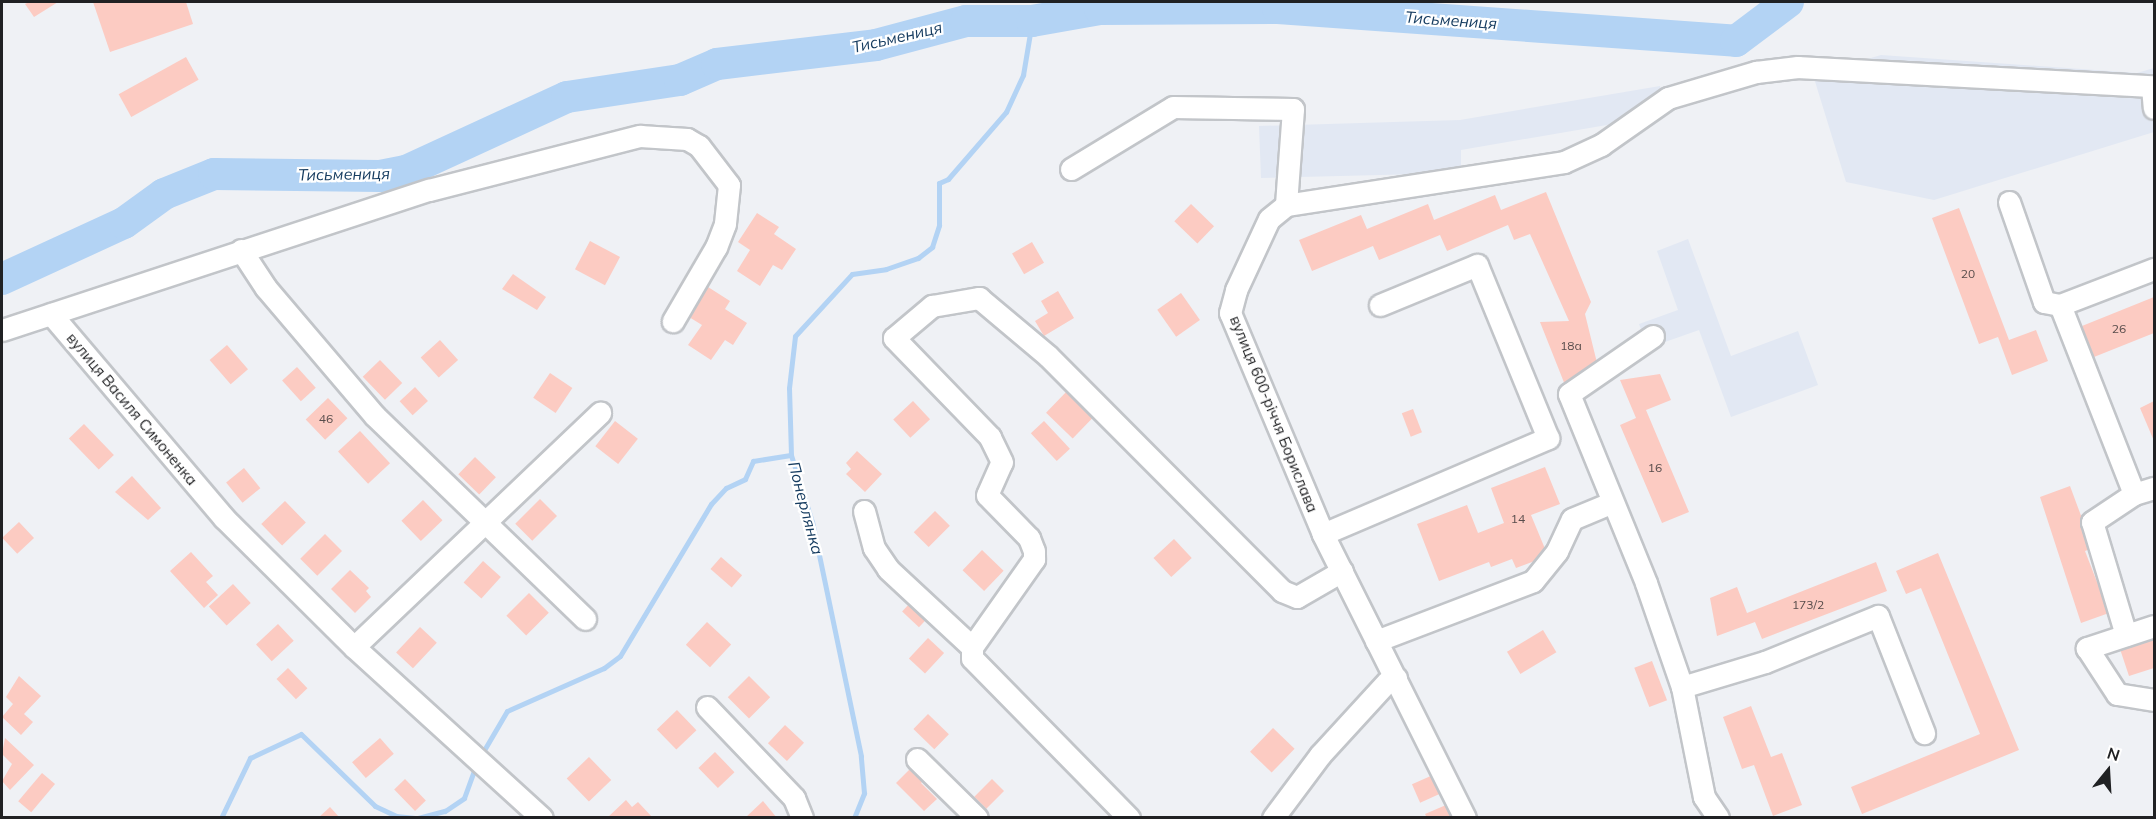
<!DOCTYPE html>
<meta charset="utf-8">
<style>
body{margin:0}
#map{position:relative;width:2156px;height:819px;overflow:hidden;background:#eff1f5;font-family:Mulish,sans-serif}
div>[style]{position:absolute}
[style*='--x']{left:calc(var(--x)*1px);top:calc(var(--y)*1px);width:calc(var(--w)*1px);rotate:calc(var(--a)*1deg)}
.built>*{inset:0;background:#e2e8f3}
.stream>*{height:5px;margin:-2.5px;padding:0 2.5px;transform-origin:2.5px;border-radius:2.5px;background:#b3d3f4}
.river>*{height:32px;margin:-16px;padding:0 16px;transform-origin:16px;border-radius:16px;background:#b3d3f4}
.building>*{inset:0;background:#fccbc2;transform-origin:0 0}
.roads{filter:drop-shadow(2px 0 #c2c5c9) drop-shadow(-2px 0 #c2c5c9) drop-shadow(0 2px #c2c5c9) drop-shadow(0 -2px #c2c5c9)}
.minor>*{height:21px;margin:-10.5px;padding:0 10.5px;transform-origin:10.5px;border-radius:10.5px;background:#fff}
span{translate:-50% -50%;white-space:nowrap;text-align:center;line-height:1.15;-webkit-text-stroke:4.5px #fff;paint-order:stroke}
.number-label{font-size:12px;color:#574c4b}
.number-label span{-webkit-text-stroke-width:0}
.street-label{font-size:15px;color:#202123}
.water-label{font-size:16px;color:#163c60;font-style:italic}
.frame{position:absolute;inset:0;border:3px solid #202123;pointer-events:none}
.north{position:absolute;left:2078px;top:741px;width:60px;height:60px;-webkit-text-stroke:4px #fff;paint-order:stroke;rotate:18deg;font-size:16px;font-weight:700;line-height:24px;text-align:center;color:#202123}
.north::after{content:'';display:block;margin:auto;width:21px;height:27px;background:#202123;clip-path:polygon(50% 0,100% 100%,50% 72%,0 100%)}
</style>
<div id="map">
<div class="built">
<div style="clip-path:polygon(1881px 55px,2137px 73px,2154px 68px,2154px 132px,1934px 200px,1846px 182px,1813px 75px)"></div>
<div style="clip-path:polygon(1660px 86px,1665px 115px,1461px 150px,1461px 173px,1261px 178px,1259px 126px,1460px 120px)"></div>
<div style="clip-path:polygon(1688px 239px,1731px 356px,1798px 331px,1818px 385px,1731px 417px,1699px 330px,1648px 348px,1639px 324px,1678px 310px,1657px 251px)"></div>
</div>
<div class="stream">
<div style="--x:480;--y:757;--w:53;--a:-59.6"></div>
<div style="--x:507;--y:711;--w:106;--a:-23.9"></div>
<div style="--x:604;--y:668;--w:20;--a:-37"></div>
<div style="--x:620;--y:656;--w:177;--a:-59.1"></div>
<div style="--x:711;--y:504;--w:22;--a:-47"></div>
<div style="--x:726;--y:488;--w:21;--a:-25"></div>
<div style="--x:745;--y:479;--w:20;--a:-66"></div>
<div style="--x:753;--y:461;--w:38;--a:-9"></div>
<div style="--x:221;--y:818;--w:67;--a:-64.2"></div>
<div style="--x:250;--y:758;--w:56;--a:-25.2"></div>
<div style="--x:301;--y:734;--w:103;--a:44.2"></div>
<div style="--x:375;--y:806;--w:23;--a:25"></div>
<div style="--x:396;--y:816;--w:19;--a:6"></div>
<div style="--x:418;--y:818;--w:28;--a:-15"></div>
<div style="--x:445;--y:811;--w:23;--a:-34"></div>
<div style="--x:464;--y:798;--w:35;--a:-70"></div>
<div style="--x:854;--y:818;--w:27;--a:-68"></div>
<div style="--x:864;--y:793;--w:37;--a:-95"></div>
<div style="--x:861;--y:756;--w:239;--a:-101.8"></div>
<div style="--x:812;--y:522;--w:70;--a:-107.4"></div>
<div style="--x:791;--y:455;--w:67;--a:-91.7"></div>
<div style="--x:789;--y:388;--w:52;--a:-83.4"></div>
<div style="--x:795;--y:336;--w:84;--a:-47.4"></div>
<div style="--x:852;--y:274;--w:34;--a:-8"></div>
<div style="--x:886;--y:269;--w:34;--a:-19"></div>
<div style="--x:918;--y:258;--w:18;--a:-38"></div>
<div style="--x:932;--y:247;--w:23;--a:-72"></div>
<div style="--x:939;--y:225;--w:42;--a:-90"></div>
<div style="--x:939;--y:183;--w:10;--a:-24"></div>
<div style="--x:948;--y:179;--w:89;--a:-49.1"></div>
<div style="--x:1006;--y:112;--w:41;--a:-65.3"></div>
<div style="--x:1023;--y:75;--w:55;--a:-80.5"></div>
</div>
<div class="river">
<div style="--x:2;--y:279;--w:134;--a:-24.7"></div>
<div style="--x:124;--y:223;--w:49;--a:-35.9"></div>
<div style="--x:164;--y:194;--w:54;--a:-21.8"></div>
<div style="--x:214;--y:174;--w:166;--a:0.7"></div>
<div style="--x:380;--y:176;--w:26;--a:-11"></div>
<div style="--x:406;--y:171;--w:177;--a:-24.7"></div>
<div style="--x:567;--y:97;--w:114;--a:-8.6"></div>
<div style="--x:680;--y:80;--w:40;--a:-23.4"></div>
<div style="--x:717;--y:64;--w:160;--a:-6.8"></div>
<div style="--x:876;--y:45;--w:93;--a:-14.9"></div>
<div style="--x:966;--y:21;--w:66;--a:0"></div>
<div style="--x:1032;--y:21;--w:69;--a:-10"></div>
<div style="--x:1100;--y:9;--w:178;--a:-0.3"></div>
<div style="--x:1278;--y:8;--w:459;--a:4.1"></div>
<div style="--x:1736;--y:41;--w:65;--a:-36.9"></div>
</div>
<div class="building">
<div style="clip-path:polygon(29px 2px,58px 2px,34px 17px,25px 4px)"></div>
<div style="clip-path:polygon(93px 2px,186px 2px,193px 24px,110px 52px)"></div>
<div style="left:186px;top:57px;width:26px;height:77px;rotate:61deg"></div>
<div style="clip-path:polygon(1546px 192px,1591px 302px,1585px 314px,1599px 371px,1565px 385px,1540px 322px,1569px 321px,1530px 234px,1514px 240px,1508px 225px,1447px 251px,1440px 235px,1379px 260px,1373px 246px,1312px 271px,1299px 240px,1361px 215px,1367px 229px,1428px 204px,1434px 220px,1495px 195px,1501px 210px)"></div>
<div style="left:1191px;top:204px;width:32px;height:24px;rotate:44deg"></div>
<div style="clip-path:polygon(1959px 208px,2009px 340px,2036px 330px,2048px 361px,2012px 375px,1998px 337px,1979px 344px,1932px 218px)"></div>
<div style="clip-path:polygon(757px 213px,779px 227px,774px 234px,796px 249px,782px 270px,773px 265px,760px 286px,737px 271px,750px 250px,738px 242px)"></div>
<div style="left:590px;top:241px;width:34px;height:32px;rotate:28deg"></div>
<div style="left:1032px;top:242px;width:24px;height:23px;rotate:60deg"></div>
<div style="clip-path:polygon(513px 274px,546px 297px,537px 310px,502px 289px)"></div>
<div style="clip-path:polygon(708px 287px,730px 301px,725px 309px,747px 323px,733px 345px,725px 340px,711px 360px,688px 345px,702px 325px,689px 317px)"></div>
<div style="clip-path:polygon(1058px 291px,1074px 318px,1044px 336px,1035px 321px,1048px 313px,1041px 301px)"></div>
<div style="left:1181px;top:293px;width:33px;height:29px;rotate:55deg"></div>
<div style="clip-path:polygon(2154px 297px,2154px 333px,2094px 357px,2082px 326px)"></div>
<div style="left:440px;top:340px;width:27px;height:26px;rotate:48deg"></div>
<div style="left:227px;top:345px;width:32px;height:23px;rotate:49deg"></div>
<div style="left:380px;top:360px;width:32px;height:24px;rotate:46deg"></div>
<div style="left:297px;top:367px;width:28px;height:20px;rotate:48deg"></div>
<div style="left:550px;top:373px;width:27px;height:30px;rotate:34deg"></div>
<div style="clip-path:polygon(1660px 374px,1671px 400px,1646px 410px,1689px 512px,1662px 523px,1620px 425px,1636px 418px,1620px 380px)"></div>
<div style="left:415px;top:387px;width:19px;height:21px;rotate:47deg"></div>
<div style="left:1069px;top:389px;width:37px;height:33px;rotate:44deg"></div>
<div style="left:328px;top:398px;width:28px;height:31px;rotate:46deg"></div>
<div style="left:913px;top:401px;width:25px;height:27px;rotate:47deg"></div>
<div style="clip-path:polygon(2154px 401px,2154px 441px,2140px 408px)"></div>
<div style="left:1413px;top:409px;width:25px;height:12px;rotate:69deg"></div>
<div style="left:615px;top:421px;width:29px;height:32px;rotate:38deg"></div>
<div style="left:1044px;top:421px;width:38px;height:18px;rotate:47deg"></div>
<div style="left:84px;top:424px;width:43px;height:21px;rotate:46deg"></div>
<div style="left:360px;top:431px;width:44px;height:30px;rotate:47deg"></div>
<div style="clip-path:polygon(857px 451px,882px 474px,865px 492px,846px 474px,851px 469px,846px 463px)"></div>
<div style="left:475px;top:457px;width:29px;height:24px;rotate:44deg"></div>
<div style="clip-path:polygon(1545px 467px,1560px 504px,1531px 515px,1548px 556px,1516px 568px,1512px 559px,1491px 567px,1489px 562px,1439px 581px,1417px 524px,1467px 505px,1478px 533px,1504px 523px,1491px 488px)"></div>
<div style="left:244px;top:468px;width:26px;height:23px;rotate:51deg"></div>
<div style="clip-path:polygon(132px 476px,161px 508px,148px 520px,115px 492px)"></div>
<div style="clip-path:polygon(2070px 486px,2093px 548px,2085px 551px,2109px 613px,2081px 623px,2040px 497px)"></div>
<div style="left:540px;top:499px;width:24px;height:35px;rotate:45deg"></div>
<div style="left:423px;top:500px;width:28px;height:30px;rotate:46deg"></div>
<div style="left:285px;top:501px;width:30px;height:33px;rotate:46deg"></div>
<div style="left:935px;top:511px;width:21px;height:30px;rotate:45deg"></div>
<div style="left:19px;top:522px;width:22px;height:23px;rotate:47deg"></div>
<div style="left:325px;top:534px;width:24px;height:35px;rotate:45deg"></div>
<div style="left:1174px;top:539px;width:26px;height:28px;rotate:47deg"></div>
<div style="left:982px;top:550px;width:30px;height:28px;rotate:44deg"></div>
<div style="clip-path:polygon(191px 552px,213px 576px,206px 582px,218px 595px,204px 608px,170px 571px)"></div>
<div style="clip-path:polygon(1938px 553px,2019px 750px,1862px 814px,1851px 787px,1980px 734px,1921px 588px,1906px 594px,1896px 571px)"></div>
<div style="left:721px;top:557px;width:28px;height:16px;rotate:41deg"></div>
<div style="left:483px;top:561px;width:24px;height:29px;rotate:42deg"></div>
<div style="clip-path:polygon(1876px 562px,1887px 591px,1762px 639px,1755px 622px,1717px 636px,1710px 598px,1737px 587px,1747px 613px)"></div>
<div style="clip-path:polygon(350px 570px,369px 588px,366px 591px,371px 597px,355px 613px,331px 589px)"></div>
<div style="left:233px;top:584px;width:26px;height:33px;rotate:47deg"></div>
<div style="left:529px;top:593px;width:28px;height:32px;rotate:45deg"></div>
<div style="left:911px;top:602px;width:23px;height:13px;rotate:43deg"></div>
<div style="left:707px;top:622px;width:33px;height:31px;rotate:43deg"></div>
<div style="left:278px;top:624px;width:23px;height:30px;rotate:47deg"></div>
<div style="left:420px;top:627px;width:23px;height:35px;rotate:43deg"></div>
<div style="left:1543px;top:630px;width:26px;height:42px;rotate:59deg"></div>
<div style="clip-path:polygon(2154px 634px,2154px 668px,2129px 676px,2119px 646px)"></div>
<div style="left:928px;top:638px;width:22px;height:28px;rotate:43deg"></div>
<div style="left:1652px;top:661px;width:42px;height:19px;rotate:69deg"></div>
<div style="left:288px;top:668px;width:28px;height:16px;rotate:46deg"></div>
<div style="clip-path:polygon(19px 676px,41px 696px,24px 714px,33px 722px,21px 735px,2px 717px,13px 704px,6px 697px)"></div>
<div style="left:749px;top:676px;width:30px;height:30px;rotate:45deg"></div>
<div style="clip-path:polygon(1751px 706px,1771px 757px,1782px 753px,1802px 805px,1773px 816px,1754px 765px,1742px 769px,1723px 717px)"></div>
<div style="left:677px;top:710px;width:28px;height:28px;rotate:46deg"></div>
<div style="left:928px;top:714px;width:29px;height:21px;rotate:44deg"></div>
<div style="left:785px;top:725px;width:26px;height:25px;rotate:43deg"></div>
<div style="left:1273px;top:728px;width:30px;height:33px;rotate:44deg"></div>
<div style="clip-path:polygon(5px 738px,34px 765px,10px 790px,2px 781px,12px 764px,2px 754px)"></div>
<div style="left:380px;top:738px;width:21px;height:37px;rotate:49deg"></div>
<div style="left:715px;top:752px;width:28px;height:23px;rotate:46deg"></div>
<div style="left:589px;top:757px;width:32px;height:31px;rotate:46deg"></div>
<div style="clip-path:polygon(913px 766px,926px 778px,921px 783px,937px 799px,924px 811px,896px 783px)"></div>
<div style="left:42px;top:773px;width:17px;height:37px;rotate:40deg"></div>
<div style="left:1433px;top:775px;width:20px;height:23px;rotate:66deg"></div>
<div style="left:405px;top:779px;width:30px;height:15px;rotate:46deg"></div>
<div style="left:992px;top:779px;width:17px;height:25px;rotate:45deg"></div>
<div style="clip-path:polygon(626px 800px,632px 807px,638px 802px,653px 818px,607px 818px)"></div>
<div style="clip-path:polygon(763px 801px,777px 818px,745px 818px)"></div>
<div style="clip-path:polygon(1446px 805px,1452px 818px,1427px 818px,1425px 814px)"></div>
<div style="clip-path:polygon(330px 807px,340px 818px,318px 818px)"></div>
</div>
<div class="roads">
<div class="minor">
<div style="--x:2152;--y:87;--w:21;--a:85"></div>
<div style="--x:1071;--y:169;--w:119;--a:-31.3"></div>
<div style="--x:1173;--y:107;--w:120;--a:1"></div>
<div style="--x:1293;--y:109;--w:96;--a:94.2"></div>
<div style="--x:2009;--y:202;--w:106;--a:70.7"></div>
<div style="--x:2044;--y:302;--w:16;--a:11"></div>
<div style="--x:2060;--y:305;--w:203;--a:68.6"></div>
<div style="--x:241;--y:250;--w:45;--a:56.7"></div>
<div style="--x:266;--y:288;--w:168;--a:49.6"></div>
<div style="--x:375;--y:416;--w:292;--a:44"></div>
<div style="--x:2060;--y:305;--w:101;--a:-21"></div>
<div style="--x:51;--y:314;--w:267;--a:49.7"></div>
<div style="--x:224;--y:518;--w:183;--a:44.8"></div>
<div style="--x:354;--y:647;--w:254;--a:42.3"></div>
<div style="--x:2;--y:330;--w:449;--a:-18.2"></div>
<div style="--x:429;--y:190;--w:218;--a:-14.4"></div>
<div style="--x:640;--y:136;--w:47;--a:3.7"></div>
<div style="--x:687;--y:139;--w:14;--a:30"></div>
<div style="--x:699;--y:146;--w:49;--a:52.4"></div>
<div style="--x:729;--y:185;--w:39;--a:96"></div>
<div style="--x:725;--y:224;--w:25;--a:111"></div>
<div style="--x:716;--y:247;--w:86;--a:120.2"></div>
<div style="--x:1653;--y:336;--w:102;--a:145.4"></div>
<div style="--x:1569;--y:394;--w:204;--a:67.8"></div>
<div style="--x:1646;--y:583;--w:110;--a:70.9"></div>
<div style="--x:1682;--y:687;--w:112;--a:78.7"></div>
<div style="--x:1704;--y:797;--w:25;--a:56"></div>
<div style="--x:864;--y:511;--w:38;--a:75"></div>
<div style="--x:874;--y:548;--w:25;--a:56"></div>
<div style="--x:888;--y:569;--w:115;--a:42.9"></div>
<div style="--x:1323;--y:534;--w:245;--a:-23.1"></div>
<div style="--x:1548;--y:438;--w:187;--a:-112.3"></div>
<div style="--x:1477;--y:265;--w:105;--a:157.6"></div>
<div style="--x:2154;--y:626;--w:71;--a:161.8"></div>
<div style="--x:2087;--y:648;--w:55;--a:56.9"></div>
<div style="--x:2117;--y:694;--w:37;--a:9"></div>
<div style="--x:2126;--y:635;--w:118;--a:-106.7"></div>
<div style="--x:2092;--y:522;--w:50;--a:-33.7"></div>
<div style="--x:2134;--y:494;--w:21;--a:-17"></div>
<div style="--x:1376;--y:641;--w:168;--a:-20.9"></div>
<div style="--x:1533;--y:581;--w:38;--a:-51"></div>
<div style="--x:1557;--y:551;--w:35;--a:-65"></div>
<div style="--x:1572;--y:519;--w:44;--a:-22.5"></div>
<div style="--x:354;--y:647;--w:340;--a:-43.6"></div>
<div style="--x:1682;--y:687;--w:87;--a:-16.8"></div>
<div style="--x:1765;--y:662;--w:122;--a:-22.2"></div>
<div style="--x:1878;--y:616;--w:126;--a:68.5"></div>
<div style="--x:707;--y:707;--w:126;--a:46.3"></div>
<div style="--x:794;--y:798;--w:22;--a:68"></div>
<div style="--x:917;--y:759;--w:84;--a:44.5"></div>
<div style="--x:1129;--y:818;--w:224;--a:-134.5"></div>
<div style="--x:972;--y:658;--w:11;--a:-90"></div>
<div style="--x:972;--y:647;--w:108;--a:-54.8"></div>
<div style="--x:1034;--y:559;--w:8;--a:-90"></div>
<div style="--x:1034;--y:551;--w:14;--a:-111"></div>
<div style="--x:1029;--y:538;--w:60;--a:-134.3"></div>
<div style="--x:987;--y:495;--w:36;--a:-66"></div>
<div style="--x:1002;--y:462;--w:28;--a:-116"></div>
<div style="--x:990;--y:437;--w:138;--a:-134.1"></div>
<div style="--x:894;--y:338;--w:50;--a:-40.1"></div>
<div style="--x:932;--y:306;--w:48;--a:-9.7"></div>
<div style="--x:979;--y:298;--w:90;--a:40"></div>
<div style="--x:1048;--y:356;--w:332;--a:45.1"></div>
<div style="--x:1282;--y:591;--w:16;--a:22"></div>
<div style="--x:1297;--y:597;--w:52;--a:-30"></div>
<div style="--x:1273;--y:818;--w:79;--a:-53.3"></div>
<div style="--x:1320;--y:755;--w:99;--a:-47.5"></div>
<div style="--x:1387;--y:682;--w:10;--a:-24"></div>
<div style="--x:1465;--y:818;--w:318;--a:-116.6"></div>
<div style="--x:1323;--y:534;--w:240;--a:-112.8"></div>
<div style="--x:1230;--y:313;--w:24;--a:-75"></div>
<div style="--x:1236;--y:290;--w:78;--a:-65.1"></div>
<div style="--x:1269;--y:219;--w:22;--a:-39"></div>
<div style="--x:1286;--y:205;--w:281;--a:-8.8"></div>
<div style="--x:1564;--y:162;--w:41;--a:-24.7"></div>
<div style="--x:1601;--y:145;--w:82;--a:-35"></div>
<div style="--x:1668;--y:98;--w:92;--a:-16.5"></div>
<div style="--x:1756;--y:72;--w:42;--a:-6.8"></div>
<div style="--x:1798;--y:67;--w:357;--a:3.1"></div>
</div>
</div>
<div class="number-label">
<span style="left:1968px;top:274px">20</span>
<span style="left:2119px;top:329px">26</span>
<span style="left:1571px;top:346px">18а</span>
<span style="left:326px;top:419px">46</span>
<span style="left:1655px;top:468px">16</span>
<span style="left:1518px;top:519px">14</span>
<span style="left:1808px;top:605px">173/2</span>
</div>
<div class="street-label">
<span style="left:132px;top:409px;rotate:50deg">вулиця Василя Симоненка</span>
<span style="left:1274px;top:414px;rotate:68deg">вулиця 600-річчя Борислава</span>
</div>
<div class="water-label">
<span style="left:1451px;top:20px;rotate:4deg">Тисьмениця</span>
<span style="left:897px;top:37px;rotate:-13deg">Тисьмениця</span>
<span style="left:344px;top:174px;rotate:-1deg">Тисьмениця</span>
<span style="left:806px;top:508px;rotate:75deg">Понерлянка</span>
</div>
<div class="frame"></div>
<div class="north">N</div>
</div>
